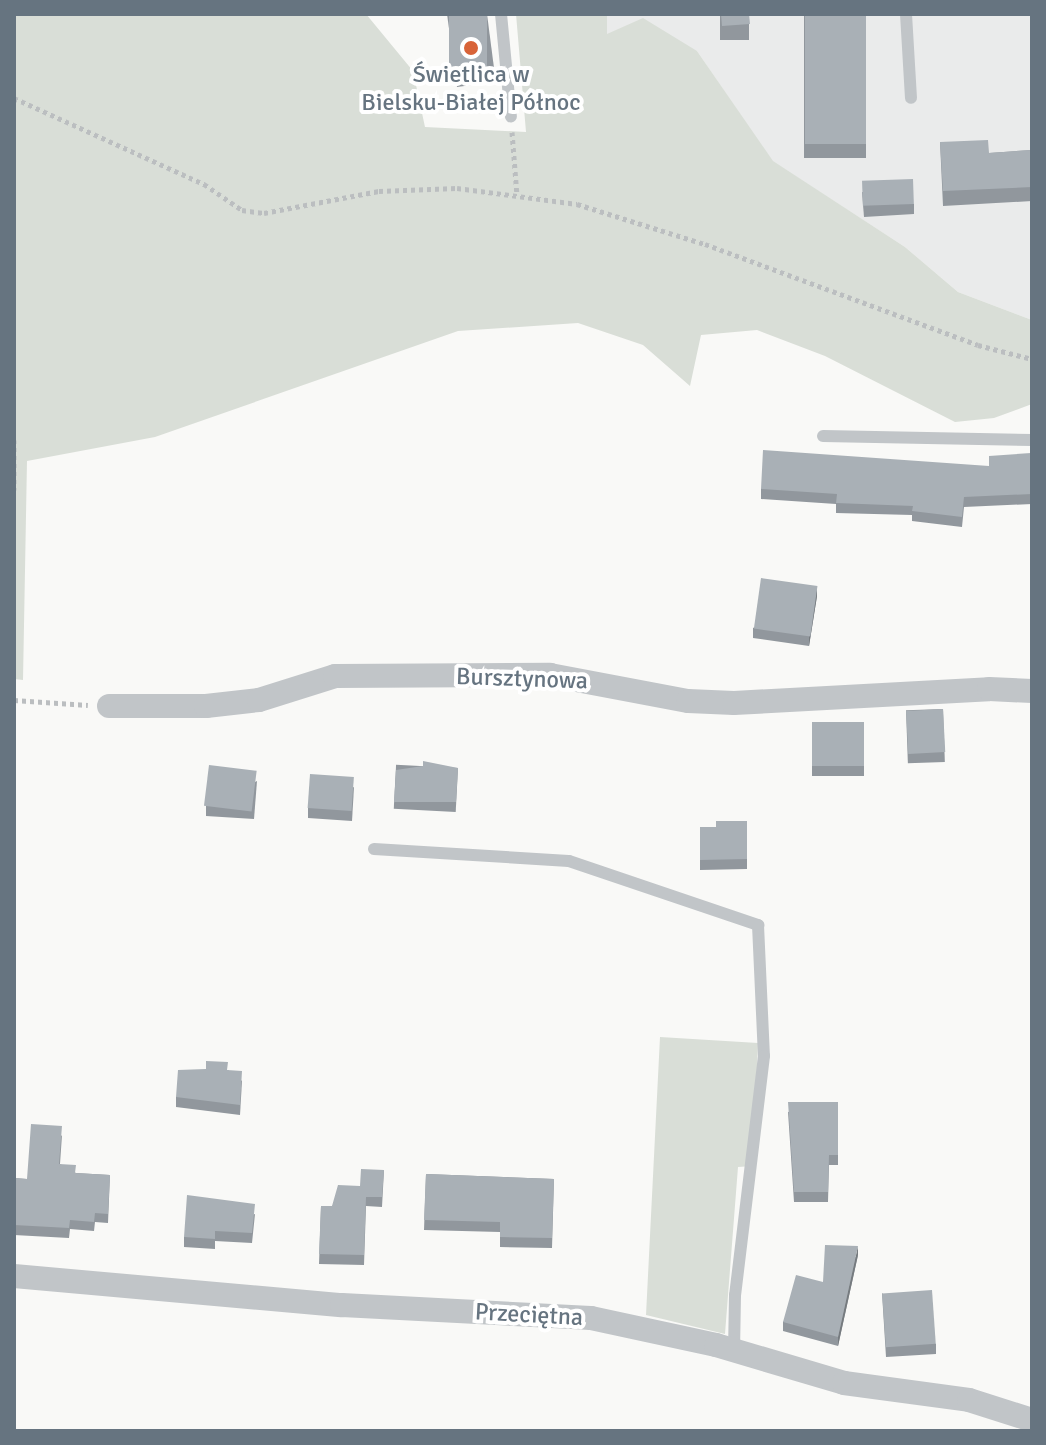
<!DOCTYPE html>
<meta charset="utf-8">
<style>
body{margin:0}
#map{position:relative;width:1046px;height:1445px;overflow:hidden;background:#f9f9f7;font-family:Signika,sans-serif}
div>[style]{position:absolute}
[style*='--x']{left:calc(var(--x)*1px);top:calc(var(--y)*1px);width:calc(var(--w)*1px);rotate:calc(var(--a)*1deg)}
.built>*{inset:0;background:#eaebeb}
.green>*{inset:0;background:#d9ded7}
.path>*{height:5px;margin-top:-2.5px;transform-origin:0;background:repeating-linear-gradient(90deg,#bbbec0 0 4px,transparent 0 8px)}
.lane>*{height:12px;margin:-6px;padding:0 6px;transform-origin:6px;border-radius:6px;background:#c1c5c8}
.street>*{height:24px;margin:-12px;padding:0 12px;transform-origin:12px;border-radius:12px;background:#c1c5c8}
.wall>*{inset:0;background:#91979d;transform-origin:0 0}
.shaded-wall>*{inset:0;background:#767b7f}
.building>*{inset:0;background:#a9b0b6;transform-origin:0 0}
.dots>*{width:22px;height:22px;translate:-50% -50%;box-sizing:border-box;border:4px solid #fff;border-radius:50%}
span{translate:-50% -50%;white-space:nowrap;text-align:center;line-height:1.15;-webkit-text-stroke:8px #fff;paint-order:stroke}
.poi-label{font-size:24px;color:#667480}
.street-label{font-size:24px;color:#667480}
.frame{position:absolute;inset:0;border:16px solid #667480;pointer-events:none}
</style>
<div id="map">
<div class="built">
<div style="clip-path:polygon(607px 14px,1032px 14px,1032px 320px,958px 292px,905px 247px,772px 161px,697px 51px,607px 35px)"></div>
</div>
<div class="green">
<div style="clip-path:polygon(14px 14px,366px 14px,413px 71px,425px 127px,526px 132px,516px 14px,607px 14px,607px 34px,643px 18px,697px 51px,773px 161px,905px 247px,958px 292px,1032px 320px,1032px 404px,994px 418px,955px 422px,825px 356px,757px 330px,701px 335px,690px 386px,643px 345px,578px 323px,458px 331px,155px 437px,27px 461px,23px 680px,14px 679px)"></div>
<div style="clip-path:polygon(660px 1037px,758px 1043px,753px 1166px,738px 1167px,725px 1334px,646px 1315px)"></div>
</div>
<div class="path">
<div style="--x:14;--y:98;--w:209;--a:24.4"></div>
<div style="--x:204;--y:184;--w:46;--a:34.4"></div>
<div style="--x:242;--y:210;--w:22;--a:8"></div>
<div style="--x:264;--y:213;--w:117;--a:-10.8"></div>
<div style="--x:379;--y:191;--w:78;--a:-2.2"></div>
<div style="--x:457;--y:188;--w:121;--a:7.6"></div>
<div style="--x:577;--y:204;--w:134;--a:17.4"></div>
<div style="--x:705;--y:244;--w:291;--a:20.3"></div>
<div style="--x:978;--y:345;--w:56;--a:14.5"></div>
<div style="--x:512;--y:132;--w:63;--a:85.5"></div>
<div style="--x:14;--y:440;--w:50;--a:90"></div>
<div style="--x:14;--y:700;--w:74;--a:3.9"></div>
</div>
<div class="lane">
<div style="--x:501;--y:14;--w:103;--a:84.5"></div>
<div style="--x:906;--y:14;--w:84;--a:86.6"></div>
<div style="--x:823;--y:436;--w:209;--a:1.1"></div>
<div style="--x:374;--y:849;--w:195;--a:3.5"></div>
<div style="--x:569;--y:861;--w:200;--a:18.7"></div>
<div style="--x:758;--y:925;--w:131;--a:87.4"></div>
<div style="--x:764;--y:1056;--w:241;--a:96.9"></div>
<div style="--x:735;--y:1295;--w:56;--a:91"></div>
</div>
<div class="street">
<div style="--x:109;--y:706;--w:97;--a:0"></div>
<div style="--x:206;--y:706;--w:53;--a:-6.5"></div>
<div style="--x:259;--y:700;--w:80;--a:-17.5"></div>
<div style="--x:335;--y:676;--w:215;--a:-0.3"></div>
<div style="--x:550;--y:675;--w:140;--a:10.7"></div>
<div style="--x:688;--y:701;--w:46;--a:2.5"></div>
<div style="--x:734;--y:703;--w:255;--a:-3.1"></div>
<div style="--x:989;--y:689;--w:43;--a:2.7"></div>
<div style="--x:14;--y:1276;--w:329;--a:5.1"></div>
<div style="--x:342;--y:1305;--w:249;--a:3"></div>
<div style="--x:591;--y:1318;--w:128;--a:12.2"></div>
<div style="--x:716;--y:1345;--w:134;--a:16.5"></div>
<div style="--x:844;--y:1383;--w:126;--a:7.7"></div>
<div style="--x:969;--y:1400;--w:66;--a:17.6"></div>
</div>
<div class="wall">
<div style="clip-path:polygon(447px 14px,487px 14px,494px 68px,494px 82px,457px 87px)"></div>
<div style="left:720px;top:14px;width:29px;height:26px"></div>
<div style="left:804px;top:14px;width:62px;height:144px"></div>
<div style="clip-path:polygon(940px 142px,989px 153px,1032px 150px,1032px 201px,943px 206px)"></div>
<div style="clip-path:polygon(862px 192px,914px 204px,914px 214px,864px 217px)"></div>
<div style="clip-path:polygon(989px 466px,1032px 466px,1032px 504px,964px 507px,962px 527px,912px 521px,912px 515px,836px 513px,836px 504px,761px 499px,761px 489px)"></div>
<div style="clip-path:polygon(817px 596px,809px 646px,753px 638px,753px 628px)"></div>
<div style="left:943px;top:709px;width:53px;height:37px;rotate:88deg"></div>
<div style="left:812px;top:722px;width:52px;height:54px"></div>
<div style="left:458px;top:768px;width:44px;height:62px;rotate:93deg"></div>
<div style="clip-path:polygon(257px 781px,254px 819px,206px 816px,206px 806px)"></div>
<div style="clip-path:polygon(354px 787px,352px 821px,308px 818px,308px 808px)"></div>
<div style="clip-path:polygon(747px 821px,747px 869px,700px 870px,700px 827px,716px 827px)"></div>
<div style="clip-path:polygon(228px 1070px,242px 1081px,240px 1115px,176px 1107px,176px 1097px)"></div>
<div style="clip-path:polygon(838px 1102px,838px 1165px,829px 1165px,828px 1202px,794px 1202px,788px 1112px)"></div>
<div style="clip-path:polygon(62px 1135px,60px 1164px,76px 1173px,110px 1175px,108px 1223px,95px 1222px,94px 1231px,70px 1229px,69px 1238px,14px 1235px,14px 1178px,27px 1179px)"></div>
<div style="clip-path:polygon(384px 1170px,382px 1207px,366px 1206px,364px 1265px,319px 1264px,321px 1206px,332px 1206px)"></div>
<div style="clip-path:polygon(426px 1174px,554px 1179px,552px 1248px,500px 1247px,500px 1232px,424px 1230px)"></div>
<div style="clip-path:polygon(255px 1214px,252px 1243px,215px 1241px,215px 1249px,184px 1247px,184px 1237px)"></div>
<div style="clip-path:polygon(858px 1255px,838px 1346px,783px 1331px,783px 1322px,823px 1282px)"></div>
<div style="clip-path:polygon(882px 1293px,936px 1344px,936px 1354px,886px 1357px)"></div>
</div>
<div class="shaded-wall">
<div style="clip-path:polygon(817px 586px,817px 596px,809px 646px,809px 637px)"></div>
<div style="clip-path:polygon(858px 1246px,858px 1255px,838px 1346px,838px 1337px)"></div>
</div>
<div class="building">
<div style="left:449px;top:14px;width:38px;height:60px"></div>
<div style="clip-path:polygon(721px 14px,749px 14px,750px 24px,722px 26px)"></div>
<div style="left:805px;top:14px;width:61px;height:130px"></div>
<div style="clip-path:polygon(988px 140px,989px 153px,1032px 150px,1032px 187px,943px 191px,940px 142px)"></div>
<div style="left:913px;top:179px;width:25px;height:51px;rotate:88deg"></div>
<div style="clip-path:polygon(763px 450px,989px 466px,989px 456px,1031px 453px,1032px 494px,964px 497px,962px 517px,912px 511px,913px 506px,836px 503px,837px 494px,761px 489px)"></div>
<div style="left:761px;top:578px;width:57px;height:51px;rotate:8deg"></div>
<div style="left:943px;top:709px;width:43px;height:37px;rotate:87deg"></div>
<div style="left:812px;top:722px;width:52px;height:44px"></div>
<div style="clip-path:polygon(423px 761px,458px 768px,456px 802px,394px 802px,396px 770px,423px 766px)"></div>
<div style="left:209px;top:765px;width:48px;height:41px;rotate:7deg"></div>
<div style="left:310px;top:774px;width:44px;height:34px;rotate:4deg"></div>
<div style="clip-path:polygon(716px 821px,747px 821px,747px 859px,700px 860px,700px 827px,716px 827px)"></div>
<div style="clip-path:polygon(206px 1061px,228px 1062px,227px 1070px,242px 1071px,240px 1105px,176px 1097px,178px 1070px,206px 1069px)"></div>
<div style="clip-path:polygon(788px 1102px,838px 1102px,838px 1155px,829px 1155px,828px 1192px,794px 1192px)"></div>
<div style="clip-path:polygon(31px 1124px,62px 1126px,59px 1164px,76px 1165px,75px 1173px,110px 1175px,108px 1214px,95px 1213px,94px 1222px,70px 1220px,69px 1228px,14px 1225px,14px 1178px,27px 1179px)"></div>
<div style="clip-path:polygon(361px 1169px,384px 1170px,382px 1197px,366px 1197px,364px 1255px,319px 1254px,321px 1206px,332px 1206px,338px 1185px,360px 1186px)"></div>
<div style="clip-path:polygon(426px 1174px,554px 1179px,552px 1238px,500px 1237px,500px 1222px,424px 1220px)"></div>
<div style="clip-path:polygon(187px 1195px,255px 1204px,252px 1233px,215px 1231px,215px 1239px,184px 1237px)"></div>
<div style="clip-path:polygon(825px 1245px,858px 1246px,838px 1337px,783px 1322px,796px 1275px,823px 1282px)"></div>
<div style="left:932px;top:1290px;width:54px;height:50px;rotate:86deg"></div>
</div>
<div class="dots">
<div style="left:471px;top:48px;background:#d86338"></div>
</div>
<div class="poi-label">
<span style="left:471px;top:89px">Świetlica w<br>Bielsku-Białej Północ</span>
</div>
<div class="street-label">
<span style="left:522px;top:679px;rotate:2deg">Bursztynowa</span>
<span style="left:529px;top:1315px;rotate:3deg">Przeciętna</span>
</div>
<div class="frame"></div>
</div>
